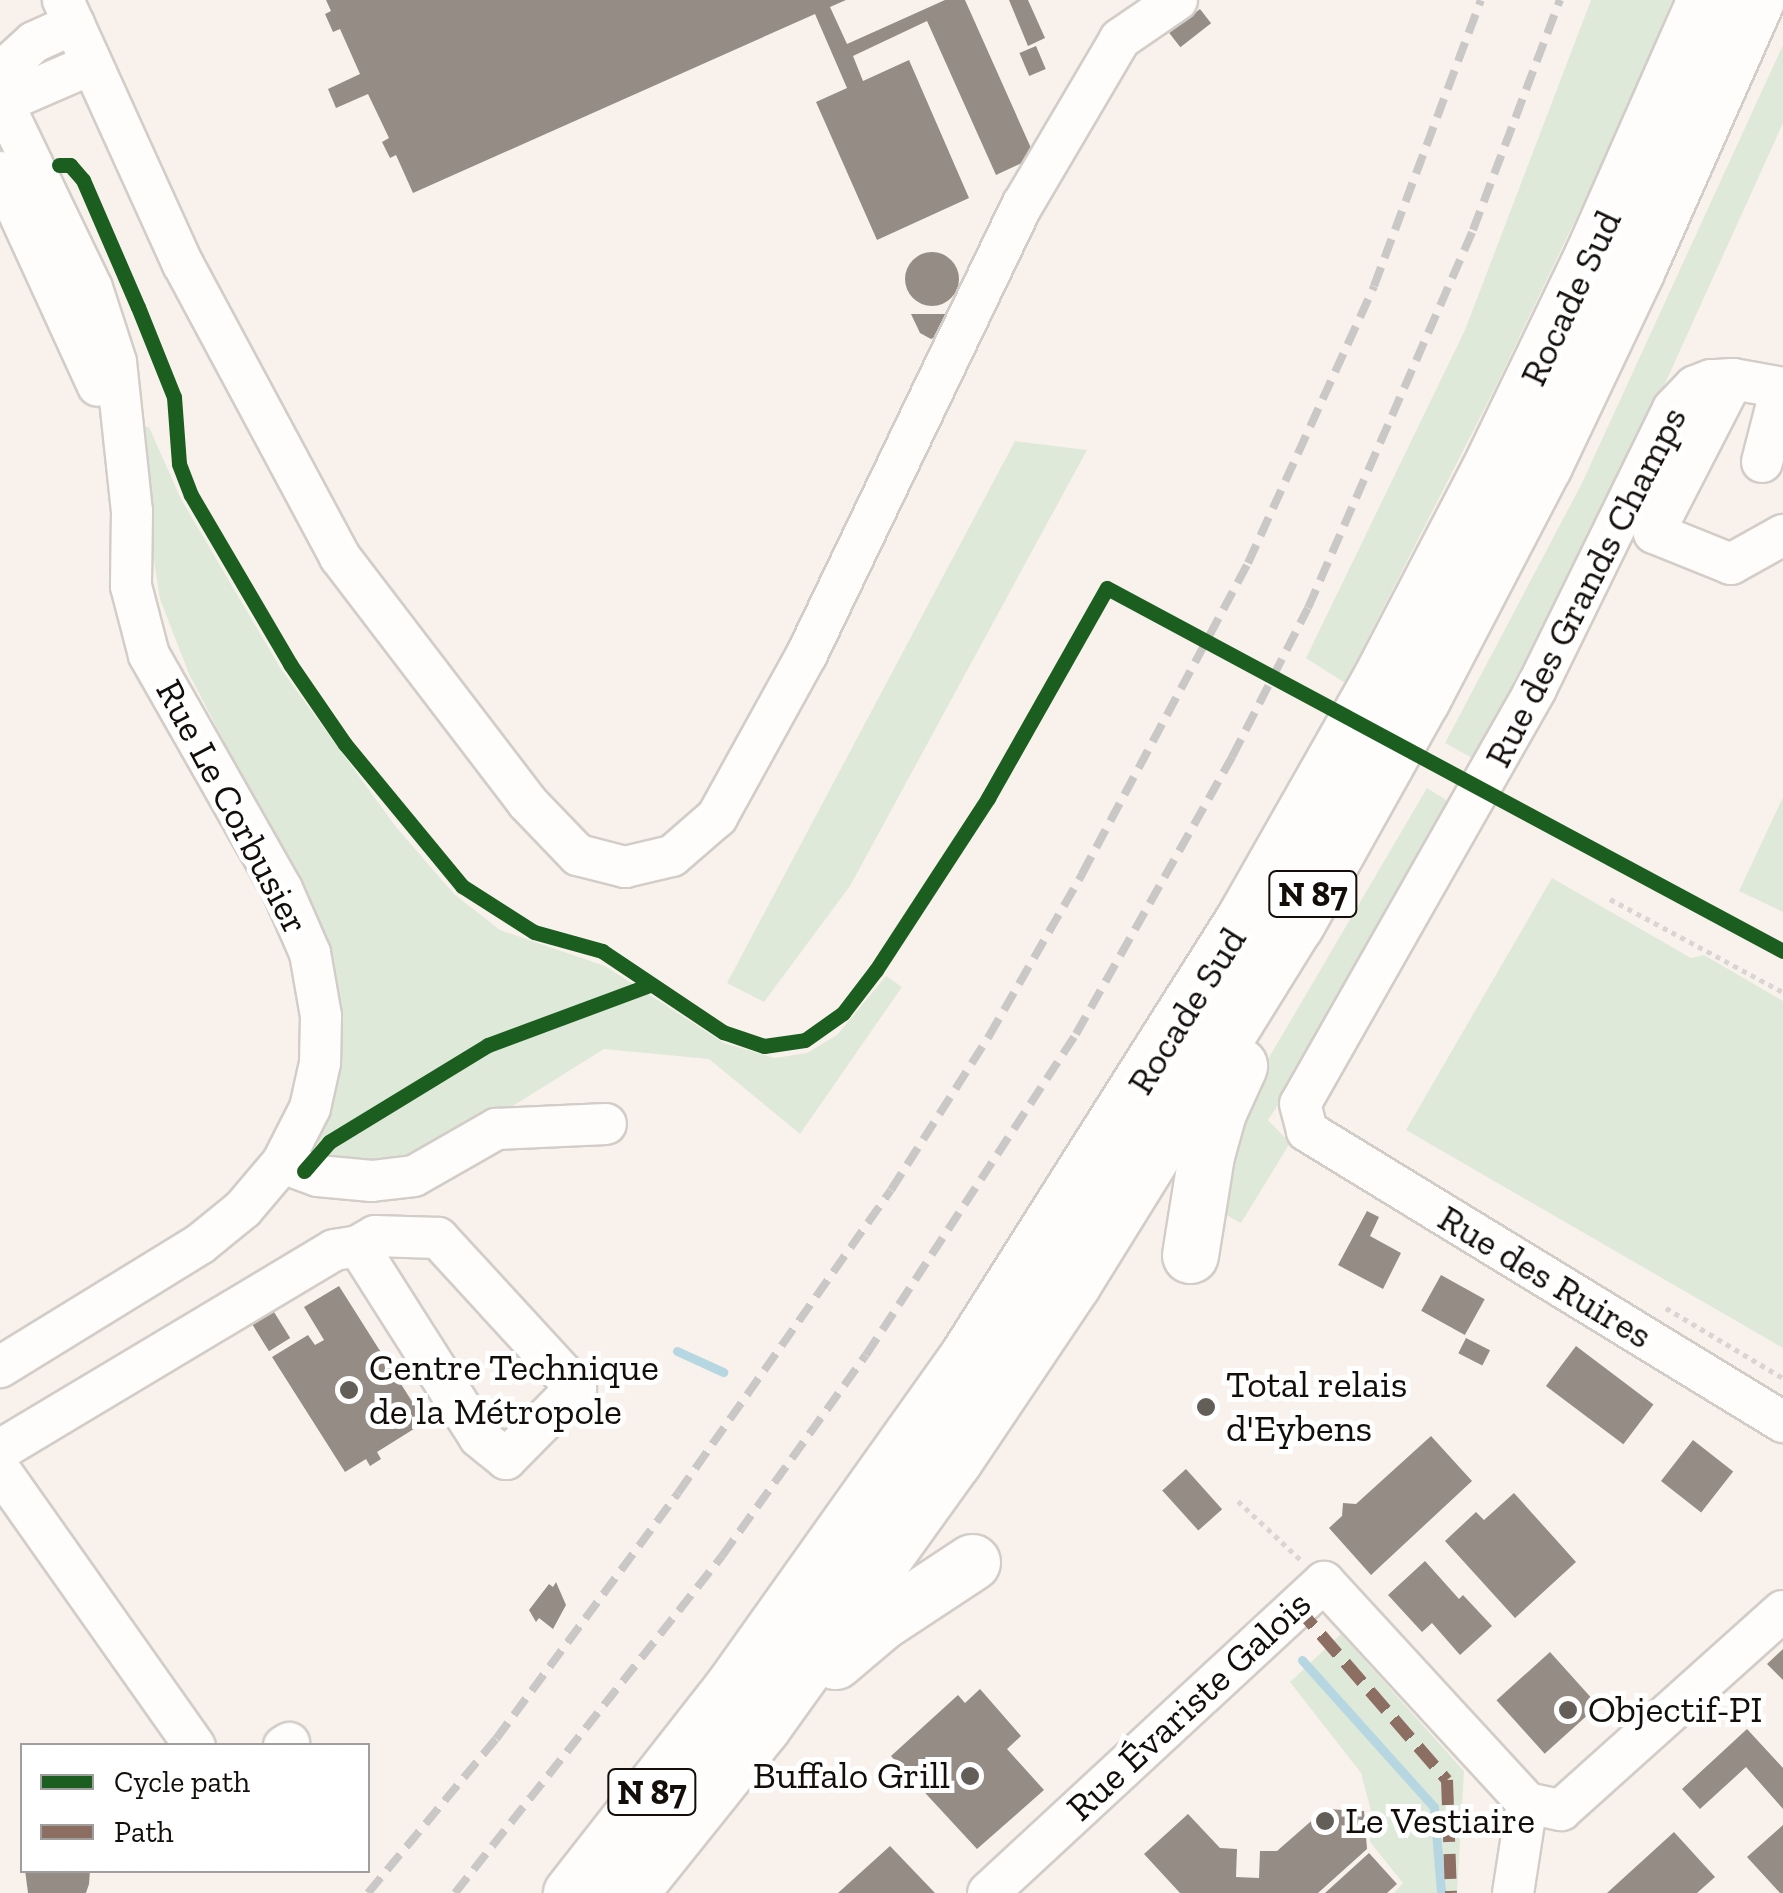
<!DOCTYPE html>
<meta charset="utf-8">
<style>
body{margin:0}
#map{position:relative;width:1783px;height:1893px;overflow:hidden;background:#f9f2ec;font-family:"Zilla Slab",serif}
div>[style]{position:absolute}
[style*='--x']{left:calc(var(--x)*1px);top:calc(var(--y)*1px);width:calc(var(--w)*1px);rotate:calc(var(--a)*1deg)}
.green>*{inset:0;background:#dfe9d9}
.stream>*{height:9px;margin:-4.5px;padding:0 4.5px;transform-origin:4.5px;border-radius:4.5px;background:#b6d7e2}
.building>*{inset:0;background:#958c85;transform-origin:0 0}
.round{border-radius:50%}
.path>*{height:5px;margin-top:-2.5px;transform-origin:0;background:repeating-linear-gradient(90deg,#d8d5d3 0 5px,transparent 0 10px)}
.roads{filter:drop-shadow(2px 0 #d3cdc8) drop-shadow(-2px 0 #d3cdc8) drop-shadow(0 2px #d3cdc8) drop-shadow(0 -2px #d3cdc8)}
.minor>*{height:40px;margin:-20px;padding:0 20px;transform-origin:20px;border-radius:20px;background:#fefdfc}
.highway>*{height:55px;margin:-27.5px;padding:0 27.5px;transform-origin:27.5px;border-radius:27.5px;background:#fefdfc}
.rail>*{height:8px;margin-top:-4px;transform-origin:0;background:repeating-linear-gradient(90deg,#cac8c7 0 20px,transparent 0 30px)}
.quiet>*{height:12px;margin-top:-6px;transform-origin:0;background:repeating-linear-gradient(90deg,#8d6e63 0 25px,transparent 0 37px)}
.cycleway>*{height:15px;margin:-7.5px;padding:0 7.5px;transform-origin:7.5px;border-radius:7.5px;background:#1b5e20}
.dots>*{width:28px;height:28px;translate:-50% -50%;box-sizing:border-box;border:5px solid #fff;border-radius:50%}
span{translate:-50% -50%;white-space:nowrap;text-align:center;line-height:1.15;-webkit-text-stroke:10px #fff;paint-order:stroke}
.shield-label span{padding:2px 8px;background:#fff;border:2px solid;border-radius:8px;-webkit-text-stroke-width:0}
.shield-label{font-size:35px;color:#130e0a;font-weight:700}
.street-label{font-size:38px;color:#130e0a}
.poi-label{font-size:38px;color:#130e0a}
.left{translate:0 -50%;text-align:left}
.right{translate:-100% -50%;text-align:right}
.legend{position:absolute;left:20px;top:1743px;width:350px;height:130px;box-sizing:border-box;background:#fff;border:2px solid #a19f9d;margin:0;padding:12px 18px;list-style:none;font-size:30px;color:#130e0a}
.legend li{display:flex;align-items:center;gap:20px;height:50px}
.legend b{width:50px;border:2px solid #a19f9d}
</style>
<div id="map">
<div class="green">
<div style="clip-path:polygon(1591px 0,1672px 0,1634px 97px,1495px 388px,1345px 683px,1306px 658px,1465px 330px)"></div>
<div style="clip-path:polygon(1783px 45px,1783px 123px,1668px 377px,1483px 764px,1445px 743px,1582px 483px)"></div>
<div style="clip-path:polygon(133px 426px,149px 427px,181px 499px,281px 669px,396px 827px,454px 894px,500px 930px,605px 966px,724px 1043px,775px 1058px,807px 1053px,837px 1035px,886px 976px,902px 987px,800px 1134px,709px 1059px,604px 1049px,447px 1147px,362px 1167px,322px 1162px,317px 1135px,311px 909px,189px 674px,160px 599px)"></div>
<div style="clip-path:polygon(1015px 441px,1087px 450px,850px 886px,764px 1002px,727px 983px)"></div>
<div style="clip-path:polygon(1427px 788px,1454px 805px,1339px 1013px,1268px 1120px,1290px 1143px,1241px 1223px,1211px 1207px,1264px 1066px)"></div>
<div style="clip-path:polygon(1783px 797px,1783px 912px,1739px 891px)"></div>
<div style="clip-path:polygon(1552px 878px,1691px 958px,1704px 955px,1783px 1001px,1783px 1348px,1406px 1130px)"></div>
<div style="clip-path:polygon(1341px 1634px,1464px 1771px,1457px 1893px,1394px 1893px,1403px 1883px,1370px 1842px,1371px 1811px,1361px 1773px,1290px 1682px)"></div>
</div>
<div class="stream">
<div style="--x:677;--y:1351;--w:51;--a:24.5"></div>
<div style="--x:1302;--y:1660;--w:198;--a:48.1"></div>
<div style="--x:1434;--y:1807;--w:86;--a:85.3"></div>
</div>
<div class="building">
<div style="clip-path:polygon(326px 0,846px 0,830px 7px,847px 44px,945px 0,965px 0,1035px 157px,996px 175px,927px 21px,853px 56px,863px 81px,909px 60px,969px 198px,877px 240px,816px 102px,847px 88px,815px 14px,413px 193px,396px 155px,390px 158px,382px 142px,389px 138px,368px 94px,336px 108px,328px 89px,360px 74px,340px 29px,333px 32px,325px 14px,331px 11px)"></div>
<div style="clip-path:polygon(1009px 0,1028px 0,1045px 38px,1028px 46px)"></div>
<div style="left:1200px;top:9px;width:18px;height:39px;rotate:52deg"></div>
<div style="left:1036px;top:46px;width:25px;height:18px;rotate:67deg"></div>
<div class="round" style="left:905px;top:252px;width:54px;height:54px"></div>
<div style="clip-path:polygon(911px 314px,953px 314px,944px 333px,931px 339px,920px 333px)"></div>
<div style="clip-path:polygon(1367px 1211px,1379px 1217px,1370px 1236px,1401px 1253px,1383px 1289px,1338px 1265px)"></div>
<div style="left:1441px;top:1275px;width:50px;height:41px;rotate:29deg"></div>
<div style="clip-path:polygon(339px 1286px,425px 1422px,377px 1452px,381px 1459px,370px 1466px,366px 1459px,345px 1472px,272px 1357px,308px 1335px,315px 1345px,324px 1340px,304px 1307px)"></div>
<div style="left:269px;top:1304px;width:40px;height:25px;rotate:58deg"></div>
<div style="left:1466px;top:1338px;width:27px;height:17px;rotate:27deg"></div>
<div style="left:1576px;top:1346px;width:97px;height:50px;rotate:37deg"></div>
<div style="clip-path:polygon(1431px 1436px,1472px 1481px,1371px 1575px,1329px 1528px,1342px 1516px,1343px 1503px,1356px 1504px)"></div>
<div style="left:1693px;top:1440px;width:51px;height:52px;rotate:38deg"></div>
<div style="left:1186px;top:1469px;width:54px;height:32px;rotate:48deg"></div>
<div style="clip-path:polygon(1514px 1493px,1576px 1562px,1515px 1618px,1445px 1541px,1476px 1512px,1484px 1520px)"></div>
<div style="clip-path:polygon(1425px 1561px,1459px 1599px,1463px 1595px,1492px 1626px,1460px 1655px,1432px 1623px,1422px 1632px,1388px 1595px)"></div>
<div style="clip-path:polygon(556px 1582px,566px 1605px,553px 1629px,539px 1618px,536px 1622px,529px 1610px,549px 1584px,553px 1587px)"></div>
<div style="clip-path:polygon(1783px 1649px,1783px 1680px,1767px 1664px)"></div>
<div style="left:1550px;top:1652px;width:72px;height:72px;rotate:48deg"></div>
<div style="clip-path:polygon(980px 1689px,1021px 1736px,1007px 1749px,1044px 1790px,977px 1849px,891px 1756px,958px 1695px,965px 1703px)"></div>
<div style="clip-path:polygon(1747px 1729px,1783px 1768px,1783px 1809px,1746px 1767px,1700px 1809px,1682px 1789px)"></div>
<div style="clip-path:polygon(1325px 1809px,1364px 1811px,1367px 1849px,1318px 1893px,1180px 1893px,1144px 1854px,1188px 1814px,1220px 1848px,1237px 1849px,1236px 1877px,1259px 1878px,1260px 1851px,1277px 1851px)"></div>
<div style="clip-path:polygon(1783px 1825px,1783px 1893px,1780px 1893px,1747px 1857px)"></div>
<div style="clip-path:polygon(1674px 1832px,1715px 1877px,1697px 1893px,1607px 1893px)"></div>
<div style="clip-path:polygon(890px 1846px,935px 1893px,838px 1893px)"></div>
<div style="clip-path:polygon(1369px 1853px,1397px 1884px,1387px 1893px,1325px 1893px)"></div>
<div style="clip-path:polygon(25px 1870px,90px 1870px,89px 1884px,86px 1893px,28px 1893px)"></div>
</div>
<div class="path">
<div style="--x:1610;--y:899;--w:196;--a:28.3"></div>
<div style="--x:1666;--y:1308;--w:136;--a:30.9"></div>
<div style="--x:1238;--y:1501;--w:88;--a:43.2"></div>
</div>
<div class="roads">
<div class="minor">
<div style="--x:63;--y:0;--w:290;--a:65.6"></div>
<div style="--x:183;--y:264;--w:332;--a:61.8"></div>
<div style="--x:340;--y:557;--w:308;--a:52.6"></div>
<div style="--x:527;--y:802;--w:74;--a:46.1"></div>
<div style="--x:578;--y:855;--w:49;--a:14.3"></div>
<div style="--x:625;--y:867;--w:48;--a:-13.2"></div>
<div style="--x:672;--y:856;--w:60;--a:-40.9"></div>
<div style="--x:717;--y:817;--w:186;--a:-61.1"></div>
<div style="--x:807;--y:654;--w:499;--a:-64.4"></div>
<div style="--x:1023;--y:204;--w:191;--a:-59.5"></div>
<div style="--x:1120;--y:39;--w:69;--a:-34.4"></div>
<div style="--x:0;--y:73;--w:46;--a:-42.4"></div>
<div style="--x:34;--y:42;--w:44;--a:-24.2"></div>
<div style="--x:0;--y:97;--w:212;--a:64.3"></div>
<div style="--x:92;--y:288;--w:78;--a:72"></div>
<div style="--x:116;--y:362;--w:150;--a:83.9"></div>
<div style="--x:132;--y:511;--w:75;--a:90.8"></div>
<div style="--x:131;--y:586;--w:71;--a:75.4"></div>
<div style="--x:149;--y:655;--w:269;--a:60.4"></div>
<div style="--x:282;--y:889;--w:70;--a:66.4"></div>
<div style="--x:310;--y:953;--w:64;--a:80.1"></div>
<div style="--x:321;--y:1016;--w:47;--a:91.2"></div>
<div style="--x:320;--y:1063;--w:46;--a:102.5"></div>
<div style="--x:310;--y:1108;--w:62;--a:117"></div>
<div style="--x:282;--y:1163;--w:60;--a:130.3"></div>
<div style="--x:243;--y:1209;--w:55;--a:140.9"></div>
<div style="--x:200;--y:1244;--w:235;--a:148.4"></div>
<div style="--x:0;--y:104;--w:100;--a:-23.5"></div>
<div style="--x:0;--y:172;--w:235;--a:65.4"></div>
<div style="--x:1733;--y:379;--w:173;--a:117.2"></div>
<div style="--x:1654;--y:533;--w:83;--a:21.9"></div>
<div style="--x:1731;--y:564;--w:60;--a:-29.1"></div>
<div style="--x:1783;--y:388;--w:51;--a:-169.8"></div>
<div style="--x:1733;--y:379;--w:22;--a:177"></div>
<div style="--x:1711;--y:380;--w:17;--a:159"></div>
<div style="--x:1695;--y:386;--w:32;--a:134"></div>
<div style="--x:1673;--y:409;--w:312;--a:116.1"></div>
<div style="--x:1536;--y:689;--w:477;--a:119.6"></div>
<div style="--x:1300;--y:1104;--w:28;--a:75"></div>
<div style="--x:1307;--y:1131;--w:558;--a:31.44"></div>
<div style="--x:1762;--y:462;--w:76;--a:-75.6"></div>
<div style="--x:282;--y:1163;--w:38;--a:20"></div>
<div style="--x:318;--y:1176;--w:54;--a:5.3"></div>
<div style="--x:372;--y:1181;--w:42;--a:-6.8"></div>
<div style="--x:414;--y:1176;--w:95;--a:-29.8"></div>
<div style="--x:496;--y:1129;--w:110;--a:-2.6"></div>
<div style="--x:0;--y:1450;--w:389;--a:-30.9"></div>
<div style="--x:334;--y:1250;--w:24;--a:-9"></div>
<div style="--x:358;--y:1246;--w:226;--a:57.6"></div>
<div style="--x:479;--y:1437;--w:35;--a:39"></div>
<div style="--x:506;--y:1459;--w:100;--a:-45.4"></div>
<div style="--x:576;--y:1388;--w:204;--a:-132.6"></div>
<div style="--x:438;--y:1238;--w:63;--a:-178.2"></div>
<div style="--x:375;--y:1236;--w:20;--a:150"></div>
<div style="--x:0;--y:1470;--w:338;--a:54.8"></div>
<div style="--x:284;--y:1746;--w:6;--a:-31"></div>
<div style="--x:1527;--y:1803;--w:35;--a:12"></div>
<div style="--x:1561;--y:1810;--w:298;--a:-41.9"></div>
<div style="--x:988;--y:1893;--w:458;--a:-42.8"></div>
<div style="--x:1324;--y:1582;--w:300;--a:47.4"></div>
<div style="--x:1527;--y:1803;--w:91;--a:98.8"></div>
</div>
<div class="highway">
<div style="--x:1190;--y:1255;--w:101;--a:-80.9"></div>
<div style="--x:1206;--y:1155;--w:45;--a:-74.4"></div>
<div style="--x:1218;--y:1112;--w:51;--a:-65.5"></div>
<div style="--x:835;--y:1661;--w:60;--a:-40.3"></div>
<div style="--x:881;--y:1622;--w:109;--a:-33.4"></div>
<div style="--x:571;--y:1893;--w:259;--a:-51.9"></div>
<div style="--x:731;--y:1689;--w:407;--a:-54.6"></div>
<div style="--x:967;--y:1357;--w:520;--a:-57.71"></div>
<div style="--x:1245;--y:917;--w:271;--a:-60.4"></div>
<div style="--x:1379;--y:681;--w:236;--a:-62.5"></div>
<div style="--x:1488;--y:472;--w:240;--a:-64.3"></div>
<div style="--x:1592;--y:256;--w:280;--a:-66.2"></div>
<div style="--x:629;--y:1893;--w:213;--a:-51.3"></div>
<div style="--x:762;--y:1727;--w:329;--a:-54.3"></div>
<div style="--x:954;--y:1460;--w:213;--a:-56.1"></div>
<div style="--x:1073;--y:1283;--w:423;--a:-58.2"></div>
<div style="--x:1296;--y:924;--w:258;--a:-60.8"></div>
<div style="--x:1422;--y:699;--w:264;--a:-62.5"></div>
<div style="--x:1544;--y:465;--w:215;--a:-64.6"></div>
<div style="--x:1636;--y:271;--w:296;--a:-66.1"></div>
</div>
</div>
<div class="rail">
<div style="--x:368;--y:1893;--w:200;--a:-50.3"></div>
<div style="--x:496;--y:1739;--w:306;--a:-53.5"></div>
<div style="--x:678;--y:1493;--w:370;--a:-54.9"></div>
<div style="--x:891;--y:1190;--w:183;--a:-57.5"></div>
<div style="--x:989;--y:1036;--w:187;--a:-60.1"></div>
<div style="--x:1082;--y:874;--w:353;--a:-61.9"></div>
<div style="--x:1248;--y:563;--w:304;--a:-65.5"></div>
<div style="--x:1374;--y:286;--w:305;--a:-69.5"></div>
<div style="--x:455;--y:1893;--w:430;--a:-51.6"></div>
<div style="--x:722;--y:1556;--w:247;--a:-54.4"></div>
<div style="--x:866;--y:1355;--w:384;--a:-56.8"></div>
<div style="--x:1076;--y:1034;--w:318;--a:-60.6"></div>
<div style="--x:1232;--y:757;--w:167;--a:-63"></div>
<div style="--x:1308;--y:608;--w:412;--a:-66.4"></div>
<div style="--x:1473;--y:230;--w:246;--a:-69.3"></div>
</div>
<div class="quiet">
<div style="--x:1297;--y:1607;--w:229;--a:49.1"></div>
<div style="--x:1447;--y:1780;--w:113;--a:88"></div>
</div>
<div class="cycleway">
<div style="--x:59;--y:165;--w:11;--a:0"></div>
<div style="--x:70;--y:165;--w:20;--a:49"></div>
<div style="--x:83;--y:180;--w:138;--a:66.6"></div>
<div style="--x:138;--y:307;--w:97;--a:68.2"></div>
<div style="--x:174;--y:397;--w:67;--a:85.7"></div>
<div style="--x:179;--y:464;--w:33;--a:69"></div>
<div style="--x:191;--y:495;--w:196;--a:59.6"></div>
<div style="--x:290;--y:664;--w:97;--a:55.5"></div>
<div style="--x:345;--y:744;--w:184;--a:50.5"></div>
<div style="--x:462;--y:886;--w:85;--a:32.6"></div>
<div style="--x:534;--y:932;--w:71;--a:15.6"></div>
<div style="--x:602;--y:951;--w:146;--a:33.8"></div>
<div style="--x:723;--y:1032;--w:43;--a:18.9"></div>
<div style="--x:764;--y:1046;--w:41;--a:-8.3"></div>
<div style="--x:805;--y:1040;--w:47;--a:-35.4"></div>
<div style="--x:843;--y:1013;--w:54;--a:-52.5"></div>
<div style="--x:876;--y:970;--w:205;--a:-56.9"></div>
<div style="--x:988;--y:798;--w:241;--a:-60.5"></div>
<div style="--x:1107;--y:588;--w:767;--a:28.24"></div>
<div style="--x:304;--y:1171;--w:38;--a:-49"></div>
<div style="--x:329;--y:1142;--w:186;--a:-31.4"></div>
<div style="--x:488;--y:1045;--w:172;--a:-20.4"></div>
</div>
<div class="dots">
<div style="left:349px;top:1390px;background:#645e59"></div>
<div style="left:1206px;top:1407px;background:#645e59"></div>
<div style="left:1568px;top:1710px;background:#645e59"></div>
<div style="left:970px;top:1776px;background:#645e59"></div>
<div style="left:1325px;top:1821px;background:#645e59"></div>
</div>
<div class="shield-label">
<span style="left:1313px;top:894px">N 87</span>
<span style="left:652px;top:1792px">N 87</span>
</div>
<div class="street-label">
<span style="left:1571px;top:298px;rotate:-65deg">Rocade Sud</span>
<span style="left:1586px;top:587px;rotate:-63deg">Rue des Grands Champs</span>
<span style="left:232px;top:807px;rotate:62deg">Rue Le Corbusier</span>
<span style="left:1187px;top:1011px;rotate:-58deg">Rocade Sud</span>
<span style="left:1545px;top:1277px;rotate:31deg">Rue des Ruires</span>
<span style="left:1189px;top:1706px;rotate:-43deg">Rue Évariste Galois</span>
</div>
<div class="poi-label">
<span class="left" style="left:369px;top:1390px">Centre Technique<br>de la Métropole</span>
<span class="left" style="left:1226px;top:1407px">Total relais<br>d'Eybens</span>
<span class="left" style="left:1588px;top:1710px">Objectif-PI</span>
<span class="right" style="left:950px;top:1776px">Buffalo Grill</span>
<span class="left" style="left:1345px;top:1821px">Le Vestiaire</span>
</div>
<ul class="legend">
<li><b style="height:12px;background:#1b5e20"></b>Cycle path</li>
<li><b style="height:12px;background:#8d6e63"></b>Path</li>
</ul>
</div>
